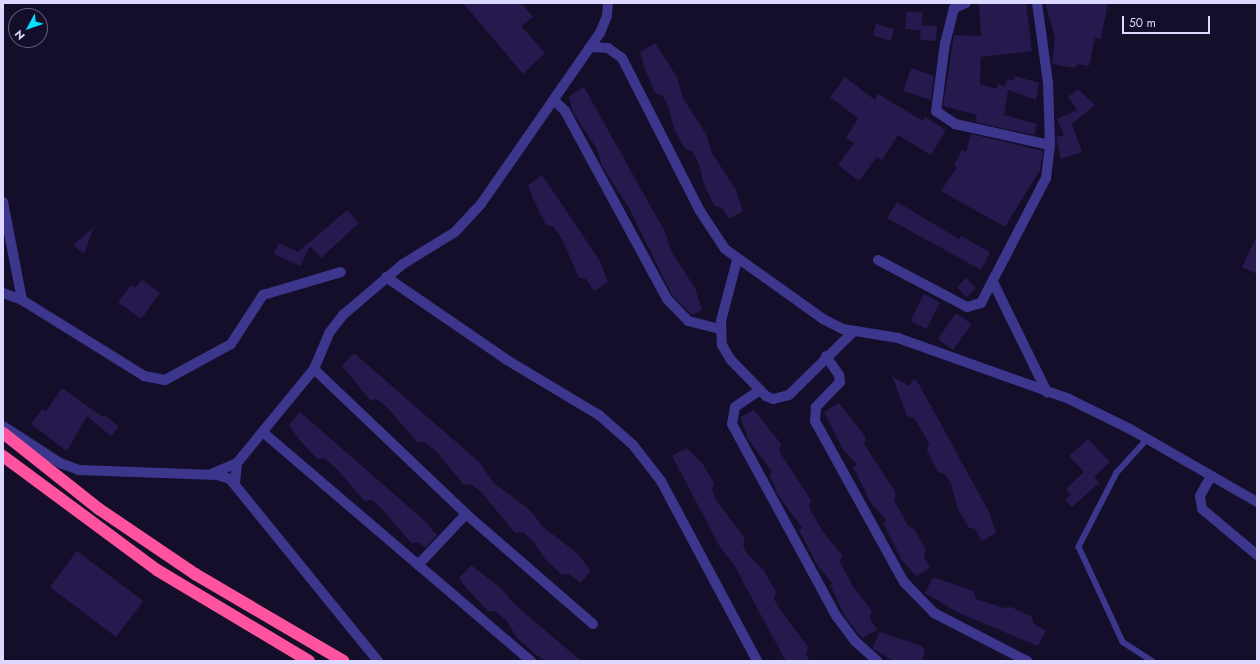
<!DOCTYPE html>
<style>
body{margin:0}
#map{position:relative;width:1260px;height:664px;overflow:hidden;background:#140e2a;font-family:Jost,sans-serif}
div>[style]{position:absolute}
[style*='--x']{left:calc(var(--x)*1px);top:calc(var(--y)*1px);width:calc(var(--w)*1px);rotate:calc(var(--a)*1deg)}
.building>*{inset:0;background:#25194d;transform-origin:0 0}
.lane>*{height:5.5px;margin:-2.75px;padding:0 2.75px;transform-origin:2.75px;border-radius:2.75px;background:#3c368d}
.street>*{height:10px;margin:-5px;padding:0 5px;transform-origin:5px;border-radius:5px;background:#3c368d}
.highway>*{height:12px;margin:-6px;padding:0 6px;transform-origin:6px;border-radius:6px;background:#ff53a0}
span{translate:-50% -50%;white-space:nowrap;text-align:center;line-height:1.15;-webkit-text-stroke:3.5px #140e2a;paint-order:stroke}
.frame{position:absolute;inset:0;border:4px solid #ddd8ff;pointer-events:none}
.north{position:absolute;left:8px;top:8px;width:40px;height:40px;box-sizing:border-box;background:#140e2a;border:1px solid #645f7f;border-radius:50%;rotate:230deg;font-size:11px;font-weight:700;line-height:16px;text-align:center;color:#ddd8ff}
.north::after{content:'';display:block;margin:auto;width:14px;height:18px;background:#04deff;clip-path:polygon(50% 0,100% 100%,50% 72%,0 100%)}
.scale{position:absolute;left:1122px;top:16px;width:88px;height:18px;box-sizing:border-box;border:2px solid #ddd8ff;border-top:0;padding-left:5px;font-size:12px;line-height:14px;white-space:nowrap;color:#ddd8ff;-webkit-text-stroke:3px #140e2a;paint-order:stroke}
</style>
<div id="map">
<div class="building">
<div style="clip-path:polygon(463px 3px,521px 3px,533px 17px,521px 26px,545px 53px,523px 74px)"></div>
<div style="clip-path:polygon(979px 3px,1026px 3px,1032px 51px,981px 57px,980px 84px,997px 89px,998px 84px,1005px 86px,1007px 79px,1013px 81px,1015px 76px,1039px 83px,1036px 100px,1008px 90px,1004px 115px,1037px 124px,1034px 135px,975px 122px,977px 115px,943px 106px,954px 35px,981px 36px)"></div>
<div style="clip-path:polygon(1045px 3px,1108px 3px,1101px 39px,1095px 38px,1089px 66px,1078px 64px,1074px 68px,1052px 64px,1055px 37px)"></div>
<div style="left:907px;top:11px;width:16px;height:18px;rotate:7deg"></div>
<div style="left:876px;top:24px;width:19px;height:12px;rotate:16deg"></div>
<div style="left:921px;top:25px;width:16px;height:15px;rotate:4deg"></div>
<div style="clip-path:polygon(655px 43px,677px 77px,683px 98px,706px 134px,712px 153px,736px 190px,743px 211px,729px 219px,722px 208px,715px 206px,704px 185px,699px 164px,692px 151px,685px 149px,674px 129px,668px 105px,662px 95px,655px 93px,644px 67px,640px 52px)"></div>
<div style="clip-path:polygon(911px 68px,934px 76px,931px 100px,903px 91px)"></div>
<div style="clip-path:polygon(845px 77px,875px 100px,878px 94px,923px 121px,925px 117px,946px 130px,931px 155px,898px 135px,882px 160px,877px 157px,859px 181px,838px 165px,854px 143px,846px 138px,858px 118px,830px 97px)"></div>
<div style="clip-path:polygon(584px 87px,665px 232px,671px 251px,695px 288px,702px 310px,692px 315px,672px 295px,629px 208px,602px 166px,597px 149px,572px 111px,569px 96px)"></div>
<div style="clip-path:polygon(1078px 89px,1095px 105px,1072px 124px,1082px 152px,1061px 159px,1056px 137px,1064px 135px,1057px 119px,1077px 110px,1068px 97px)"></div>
<div style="clip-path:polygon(971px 134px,1043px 151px,1040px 170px,1005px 227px,941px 191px,957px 167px,954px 165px,962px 150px,966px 152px)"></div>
<div style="clip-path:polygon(542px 175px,600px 261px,608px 282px,594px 291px,586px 279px,579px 278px,562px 239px,553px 226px,546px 225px,533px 199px,528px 185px)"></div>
<div style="clip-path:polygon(897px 202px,959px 239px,961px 236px,990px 252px,981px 270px,887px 218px)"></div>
<div style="clip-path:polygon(347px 210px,359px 223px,321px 258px,310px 246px,300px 266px,274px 254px,279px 243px,298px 252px)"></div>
<div style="clip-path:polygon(94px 227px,84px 254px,73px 245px)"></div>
<div style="clip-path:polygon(1257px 236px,1257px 274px,1242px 267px)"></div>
<div style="left:966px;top:278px;width:14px;height:13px;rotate:45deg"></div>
<div style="clip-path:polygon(142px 280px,160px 293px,141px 319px,118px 302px,131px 285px,135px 288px)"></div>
<div style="left:924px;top:294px;width:18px;height:30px;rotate:27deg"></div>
<div style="left:956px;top:313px;width:19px;height:32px;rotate:35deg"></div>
<div style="clip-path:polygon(354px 353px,479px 462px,494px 483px,530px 510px,543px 527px,577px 553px,591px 571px,580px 583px,569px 574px,562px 575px,545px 559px,533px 541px,523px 532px,515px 533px,482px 493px,471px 484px,464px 485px,436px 451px,424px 442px,417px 442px,387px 407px,377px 399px,370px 400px,342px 366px)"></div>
<div style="clip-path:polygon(892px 376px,909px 386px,914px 378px,920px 386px,989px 512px,996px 533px,982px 541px,975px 529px,968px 527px,957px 507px,951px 484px,945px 474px,938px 472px,927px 451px,929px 443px,914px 418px,907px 416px)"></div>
<div style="clip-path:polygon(62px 388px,103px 417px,105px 415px,119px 427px,111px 436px,87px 416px,67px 451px,31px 424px,42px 409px,46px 411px)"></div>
<div style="clip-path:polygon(839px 403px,866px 437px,864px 444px,896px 493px,894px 500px,908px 526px,914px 529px,926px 549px,924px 556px,930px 568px,916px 576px,901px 559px,883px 523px,887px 521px,871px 503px,853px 467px,857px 465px,842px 448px,824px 412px)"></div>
<div style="clip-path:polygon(754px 410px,781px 444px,779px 451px,811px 500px,809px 507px,823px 532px,842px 555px,840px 562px,854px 588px,872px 611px,870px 618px,877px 630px,862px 638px,846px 618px,830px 585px,833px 584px,817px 565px,799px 530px,802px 528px,778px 495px,769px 474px,772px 472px,748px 439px,740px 417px)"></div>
<div style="clip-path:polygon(300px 412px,425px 521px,437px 535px,425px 548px,418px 542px,411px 543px,381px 508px,372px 500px,364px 501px,338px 470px,325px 458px,317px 459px,298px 438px,289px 425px)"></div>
<div style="clip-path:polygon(1088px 439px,1110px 462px,1094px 477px,1099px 483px,1072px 507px,1065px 500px,1071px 495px,1066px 489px,1084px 472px,1069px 456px)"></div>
<div style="clip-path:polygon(687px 448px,702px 463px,714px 483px,712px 490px,716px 500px,745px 538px,743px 545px,747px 553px,765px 572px,776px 592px,774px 599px,779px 608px,808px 647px,806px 654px,809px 661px,787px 661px,783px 656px,734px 565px,720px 547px,672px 456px)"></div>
<div style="left:77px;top:551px;width:83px;height:45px;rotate:37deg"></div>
<div style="clip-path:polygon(471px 565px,502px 589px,514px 604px,581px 661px,546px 661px,535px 654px,517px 638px,507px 621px,495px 611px,488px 611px,468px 590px,459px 578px)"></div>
<div style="clip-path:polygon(933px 577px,974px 591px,976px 599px,1004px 608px,1011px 607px,1032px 617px,1034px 624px,1046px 631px,1038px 646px,959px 613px,925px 593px)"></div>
<div style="clip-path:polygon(880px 632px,922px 646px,925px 650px,922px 661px,893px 661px,872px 648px)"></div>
</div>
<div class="lane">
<div style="--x:1148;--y:439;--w:46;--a:132.4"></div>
<div style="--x:1117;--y:473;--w:83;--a:117.2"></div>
<div style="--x:1079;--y:547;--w:105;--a:65.1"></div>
<div style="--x:1123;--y:642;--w:35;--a:33"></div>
</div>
<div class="street">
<div style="--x:966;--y:3;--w:13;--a:157"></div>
<div style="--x:954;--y:8;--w:36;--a:104"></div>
<div style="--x:945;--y:43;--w:69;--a:97.5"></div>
<div style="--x:936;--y:111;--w:23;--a:34"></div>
<div style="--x:955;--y:124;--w:97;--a:12.5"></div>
<div style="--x:590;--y:47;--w:18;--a:3"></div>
<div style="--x:608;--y:48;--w:17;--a:36"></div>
<div style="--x:622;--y:58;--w:172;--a:63"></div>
<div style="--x:700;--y:211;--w:45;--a:56.7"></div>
<div style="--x:725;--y:249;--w:120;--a:35.5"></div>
<div style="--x:823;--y:319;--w:22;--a:27"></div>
<div style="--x:843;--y:329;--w:56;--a:9.3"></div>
<div style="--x:898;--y:338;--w:182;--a:19.6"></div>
<div style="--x:1069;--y:399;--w:68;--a:26.2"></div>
<div style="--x:1130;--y:429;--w:146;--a:29.9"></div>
<div style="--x:554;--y:100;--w:16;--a:45"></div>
<div style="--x:565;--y:111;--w:214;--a:61.5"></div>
<div style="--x:667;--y:299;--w:30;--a:46"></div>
<div style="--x:688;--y:321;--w:33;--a:14"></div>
<div style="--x:3;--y:202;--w:100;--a:79"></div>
<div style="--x:737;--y:260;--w:63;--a:104.7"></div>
<div style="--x:721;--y:321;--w:24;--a:88"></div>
<div style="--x:722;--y:345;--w:16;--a:60"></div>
<div style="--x:730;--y:359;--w:52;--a:45.8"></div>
<div style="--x:766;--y:396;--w:8;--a:23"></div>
<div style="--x:773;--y:399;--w:16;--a:-14"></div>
<div style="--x:789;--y:395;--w:91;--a:-44.6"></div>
<div style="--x:878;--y:260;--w:101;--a:27.8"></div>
<div style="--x:967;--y:307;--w:15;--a:-16"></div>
<div style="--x:981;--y:303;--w:141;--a:-62.5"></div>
<div style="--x:1046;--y:178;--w:33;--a:-83"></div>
<div style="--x:1050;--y:145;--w:62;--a:-91.8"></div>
<div style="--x:1048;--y:83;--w:81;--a:-97.8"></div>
<div style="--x:386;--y:277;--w:147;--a:34.4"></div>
<div style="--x:507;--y:360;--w:107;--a:30.9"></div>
<div style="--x:599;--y:415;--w:45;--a:41.4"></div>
<div style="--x:633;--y:445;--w:46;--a:52.1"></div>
<div style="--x:661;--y:481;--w:204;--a:61.9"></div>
<div style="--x:993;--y:282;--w:123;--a:63.9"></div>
<div style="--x:3;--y:293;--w:20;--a:20"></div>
<div style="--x:22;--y:300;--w:144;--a:31.9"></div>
<div style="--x:144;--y:376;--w:21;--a:11"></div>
<div style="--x:165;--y:380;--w:75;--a:-28.6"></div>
<div style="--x:231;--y:344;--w:59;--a:-56.9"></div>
<div style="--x:263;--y:295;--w:81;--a:-16.4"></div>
<div style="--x:826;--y:356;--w:23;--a:56"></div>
<div style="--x:839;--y:375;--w:7;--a:82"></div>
<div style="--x:840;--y:382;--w:35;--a:134"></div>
<div style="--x:816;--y:407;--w:14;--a:94"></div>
<div style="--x:815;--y:421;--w:184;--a:61.1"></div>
<div style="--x:904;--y:582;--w:43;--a:45.9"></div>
<div style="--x:934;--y:613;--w:105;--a:27.3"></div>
<div style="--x:314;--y:369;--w:210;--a:43.6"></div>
<div style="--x:466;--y:514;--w:168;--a:40.9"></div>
<div style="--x:760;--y:390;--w:30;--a:146"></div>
<div style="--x:735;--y:407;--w:17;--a:100"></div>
<div style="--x:732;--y:424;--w:220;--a:61.5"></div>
<div style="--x:837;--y:617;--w:30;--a:53"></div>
<div style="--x:855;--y:641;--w:30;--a:42"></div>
<div style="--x:3;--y:426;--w:68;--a:33"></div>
<div style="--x:60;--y:463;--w:20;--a:20"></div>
<div style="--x:79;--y:470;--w:138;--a:2.1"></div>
<div style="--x:217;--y:475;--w:14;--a:17"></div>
<div style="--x:230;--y:479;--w:235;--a:50.9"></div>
<div style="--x:265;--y:434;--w:350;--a:40.5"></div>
<div style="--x:211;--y:474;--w:28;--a:-23"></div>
<div style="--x:1211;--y:476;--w:23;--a:119"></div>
<div style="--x:1200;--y:496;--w:13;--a:81"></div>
<div style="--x:1202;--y:509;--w:72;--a:39.9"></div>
<div style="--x:235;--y:483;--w:20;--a:-84"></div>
<div style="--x:237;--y:463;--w:122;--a:-50.7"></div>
<div style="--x:314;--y:369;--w:39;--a:-67"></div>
<div style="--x:329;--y:333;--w:23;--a:-52"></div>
<div style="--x:343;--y:315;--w:79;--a:-40.4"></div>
<div style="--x:403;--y:264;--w:61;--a:-31.6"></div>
<div style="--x:455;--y:232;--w:38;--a:-47"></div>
<div style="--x:481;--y:204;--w:208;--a:-55.2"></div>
<div style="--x:600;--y:33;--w:18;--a:-68"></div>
<div style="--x:607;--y:16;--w:13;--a:-86"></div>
<div style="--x:418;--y:565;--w:70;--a:-46.7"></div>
</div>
<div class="highway">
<div style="--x:3;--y:433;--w:122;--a:38.4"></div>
<div style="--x:99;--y:509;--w:116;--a:34.1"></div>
<div style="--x:195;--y:574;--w:172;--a:30.4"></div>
<div style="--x:3;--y:456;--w:192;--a:36.5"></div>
<div style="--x:157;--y:570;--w:177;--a:30.9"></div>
</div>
<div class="frame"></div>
<div class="north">N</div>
<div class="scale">50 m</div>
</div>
